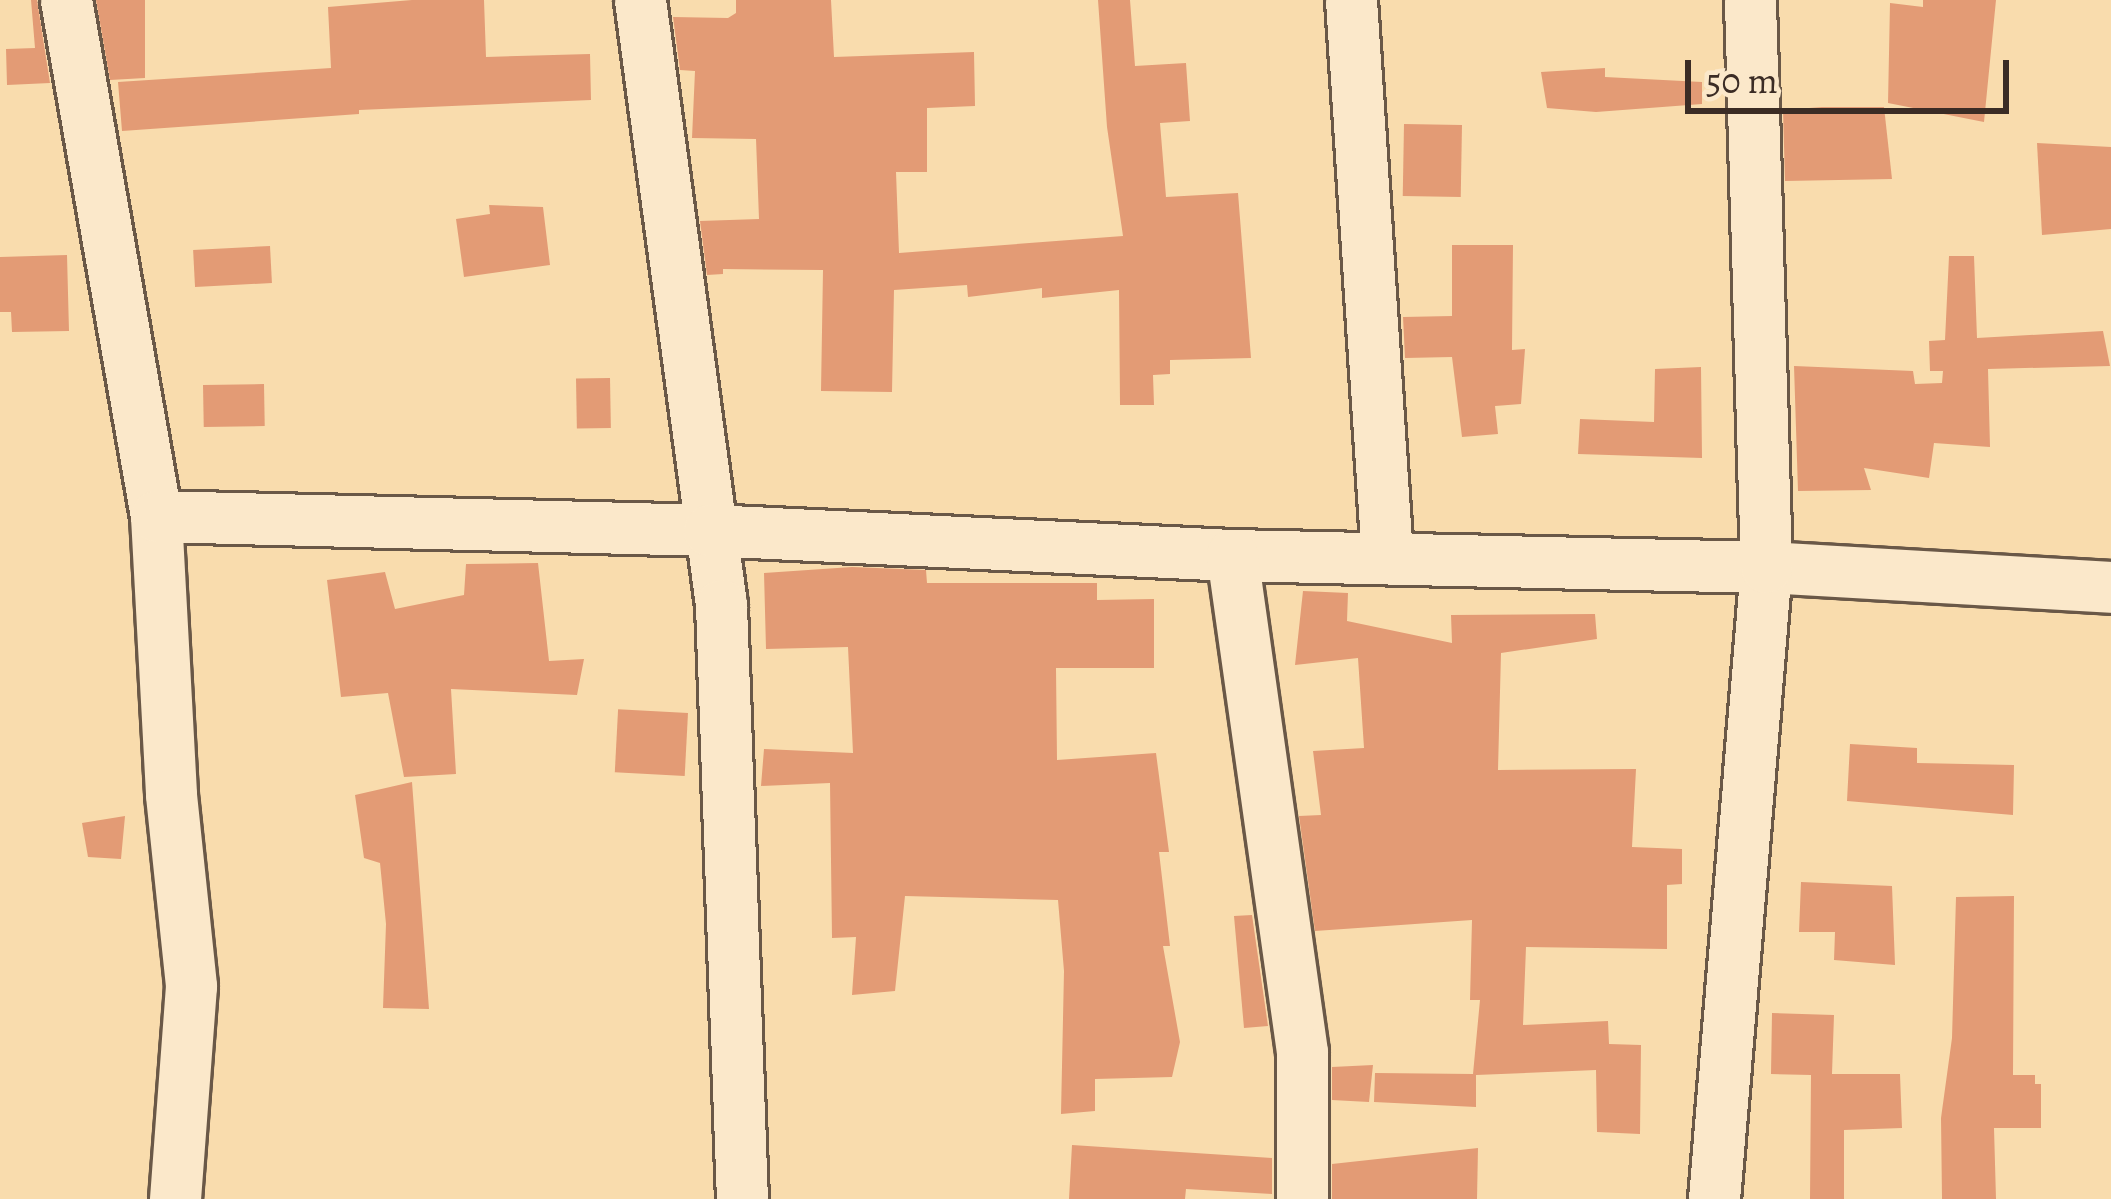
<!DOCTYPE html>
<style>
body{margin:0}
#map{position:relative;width:2111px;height:1199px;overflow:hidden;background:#f9dcad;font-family:Alegreya,serif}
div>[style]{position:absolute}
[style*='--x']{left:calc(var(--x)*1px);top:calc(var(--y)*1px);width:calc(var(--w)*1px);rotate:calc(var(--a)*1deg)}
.building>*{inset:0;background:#e39b75;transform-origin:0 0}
.roads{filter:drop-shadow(3px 0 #6a5847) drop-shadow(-3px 0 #6a5847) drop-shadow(0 3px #6a5847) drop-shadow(0 -3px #6a5847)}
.minor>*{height:51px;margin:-25.5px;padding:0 25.5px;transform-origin:25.5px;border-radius:25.5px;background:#fbe8ca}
span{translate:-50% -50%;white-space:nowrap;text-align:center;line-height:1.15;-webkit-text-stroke:10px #fbe8ca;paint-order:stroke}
.scale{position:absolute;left:1685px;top:60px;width:324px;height:54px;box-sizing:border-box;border:6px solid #3b2c25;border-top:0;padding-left:15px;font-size:36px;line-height:42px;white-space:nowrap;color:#3b2c25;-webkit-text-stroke:9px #fbe8ca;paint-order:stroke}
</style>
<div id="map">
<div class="building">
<div style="clip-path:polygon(31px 0,37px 0,50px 83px,7px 85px,6px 49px,35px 48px)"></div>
<div style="clip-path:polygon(96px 0,145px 0,145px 78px,110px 80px)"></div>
<div style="clip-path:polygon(412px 0,484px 0,486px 57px,590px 54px,591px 100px,359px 110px,359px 114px,122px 131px,118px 82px,331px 68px,328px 7px)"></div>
<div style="clip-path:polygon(736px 0,831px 0,834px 57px,974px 52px,975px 106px,927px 108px,927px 172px,896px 172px,899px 253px,1123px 236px,1107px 127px,1098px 0,1130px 0,1135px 66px,1186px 63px,1190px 121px,1160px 123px,1166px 197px,1238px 193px,1251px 358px,1170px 360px,1170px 374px,1153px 375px,1154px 405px,1120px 405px,1119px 290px,1042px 298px,1042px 288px,968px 297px,967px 285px,894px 290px,892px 392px,821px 391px,823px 270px,723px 269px,723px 274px,707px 275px,700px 221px,759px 219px,756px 139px,692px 138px,695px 71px,680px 70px,673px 17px,728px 18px,736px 13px)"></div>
<div style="clip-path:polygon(1923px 0,1996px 0,1984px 122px,1888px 103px,1890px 3px,1923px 7px)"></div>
<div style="clip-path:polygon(1605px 68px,1605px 77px,1702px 82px,1702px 104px,1596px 112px,1547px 108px,1541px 72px)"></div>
<div style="clip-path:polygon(1822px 107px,1884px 107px,1892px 179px,1785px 181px,1783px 110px)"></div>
<div style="left:1404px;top:124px;width:58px;height:72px;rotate:1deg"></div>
<div style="clip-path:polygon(2037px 143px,2111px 147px,2111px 229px,2042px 235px)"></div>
<div style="clip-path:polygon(489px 205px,543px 207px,550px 265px,464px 277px,456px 219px,490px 214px)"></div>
<div style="clip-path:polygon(1452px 245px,1513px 245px,1512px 350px,1525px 349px,1521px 404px,1495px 406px,1498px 434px,1462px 437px,1452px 357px,1405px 358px,1403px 317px,1452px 316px)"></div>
<div style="left:270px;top:246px;width:37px;height:77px;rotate:87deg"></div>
<div style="clip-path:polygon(67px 255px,69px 331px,12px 332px,11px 312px,0 312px,0 257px)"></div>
<div style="clip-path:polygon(1949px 256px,1974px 256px,1977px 338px,2103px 331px,2110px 366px,1988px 369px,1990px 447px,1934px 443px,1929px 478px,1864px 468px,1871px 490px,1798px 491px,1794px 366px,1913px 371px,1915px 384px,1942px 383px,1943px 371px,1930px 371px,1929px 341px,1945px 340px)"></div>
<div style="clip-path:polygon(1701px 367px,1702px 458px,1578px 454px,1580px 419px,1654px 422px,1655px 369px)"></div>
<div style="left:610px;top:378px;width:50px;height:34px;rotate:89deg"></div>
<div style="left:264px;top:384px;width:42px;height:61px;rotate:89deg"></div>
<div style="clip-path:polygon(538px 563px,549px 661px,584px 659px,577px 695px,451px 689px,456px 774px,404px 777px,388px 693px,341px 697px,327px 580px,385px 572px,395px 609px,464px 595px,466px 564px)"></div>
<div style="clip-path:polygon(852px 567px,926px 570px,927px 583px,1097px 583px,1097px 600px,1154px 599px,1154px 668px,1056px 668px,1057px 760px,1156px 753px,1169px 852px,1159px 852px,1170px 946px,1163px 946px,1180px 1042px,1172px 1077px,1095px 1079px,1095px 1111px,1061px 1114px,1064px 971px,1058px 900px,905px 896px,895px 991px,852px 995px,856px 937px,832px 938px,830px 783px,761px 786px,764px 749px,853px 753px,848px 647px,766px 649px,764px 573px)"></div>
<div style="clip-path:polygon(1303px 591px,1348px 593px,1347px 621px,1452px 643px,1451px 615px,1595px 614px,1597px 639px,1501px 653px,1498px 770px,1636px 769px,1632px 847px,1682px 849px,1682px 884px,1667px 885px,1667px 949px,1526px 947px,1523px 1025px,1608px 1021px,1609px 1044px,1641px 1045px,1640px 1134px,1597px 1132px,1596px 1070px,1476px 1075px,1476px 1107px,1374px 1102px,1375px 1073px,1473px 1074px,1480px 1000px,1470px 1000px,1472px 920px,1315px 931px,1299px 816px,1321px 815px,1313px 751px,1364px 748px,1358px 658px,1295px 665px)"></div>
<div style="left:688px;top:713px;width:63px;height:70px;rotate:93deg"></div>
<div style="clip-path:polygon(1850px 744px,1917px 748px,1917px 763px,2014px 765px,2013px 815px,1847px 801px)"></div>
<div style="clip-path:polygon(412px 782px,429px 1009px,383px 1008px,386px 924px,380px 863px,364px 858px,355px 795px)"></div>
<div style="clip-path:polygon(125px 816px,121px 859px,88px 857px,82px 823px)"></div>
<div style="clip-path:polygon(1801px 882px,1892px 886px,1895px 965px,1834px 960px,1835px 932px,1799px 932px)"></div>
<div style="clip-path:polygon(2014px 896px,2013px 1075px,2035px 1075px,2035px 1084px,2041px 1084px,2041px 1128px,1994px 1128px,1996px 1199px,1942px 1199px,1941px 1118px,1952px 1038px,1956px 897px)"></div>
<div style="clip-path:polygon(1252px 915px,1268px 1026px,1244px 1028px,1234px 916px)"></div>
<div style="clip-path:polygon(1772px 1013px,1834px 1015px,1832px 1074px,1900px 1074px,1902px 1128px,1844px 1130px,1844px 1199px,1810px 1199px,1811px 1075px,1771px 1074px)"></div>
<div style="clip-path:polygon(1373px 1065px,1369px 1102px,1332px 1100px,1332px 1067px)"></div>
<div style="clip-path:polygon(1072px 1145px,1272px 1158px,1272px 1194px,1186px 1189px,1185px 1199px,1069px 1199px)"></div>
<div style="clip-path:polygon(1478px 1148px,1477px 1199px,1332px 1199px,1332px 1164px)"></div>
</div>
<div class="roads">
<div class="minor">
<div style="--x:66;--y:0;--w:524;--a:80.11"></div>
<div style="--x:156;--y:516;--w:279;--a:86.9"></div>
<div style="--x:171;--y:795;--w:192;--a:84"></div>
<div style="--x:191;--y:986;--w:214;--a:94.3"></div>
<div style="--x:640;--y:0;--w:610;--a:82.37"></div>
<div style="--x:721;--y:605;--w:594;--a:87.98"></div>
<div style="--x:1351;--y:0;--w:557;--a:86.3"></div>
<div style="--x:156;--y:516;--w:553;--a:1.45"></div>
<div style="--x:709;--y:530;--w:524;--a:2.74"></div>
<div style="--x:1232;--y:555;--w:534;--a:1.29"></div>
<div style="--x:1766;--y:567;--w:346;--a:3.3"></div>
<div style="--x:1232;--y:555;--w:502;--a:81.98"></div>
<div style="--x:1302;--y:1052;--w:147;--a:90"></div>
<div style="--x:1714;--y:1199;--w:634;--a:-85.3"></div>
<div style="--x:1766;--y:567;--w:567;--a:-91.62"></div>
</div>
</div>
<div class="scale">50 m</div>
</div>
